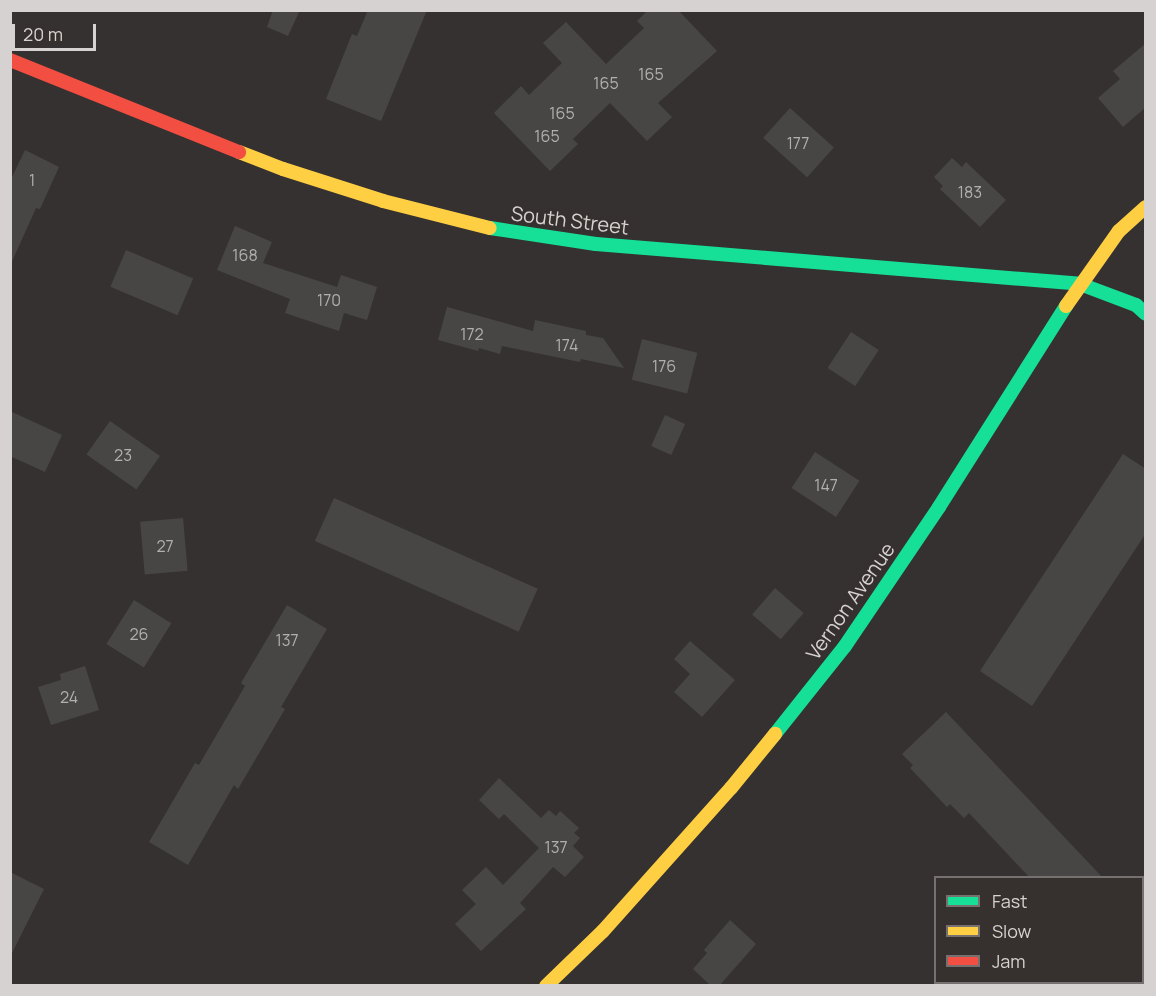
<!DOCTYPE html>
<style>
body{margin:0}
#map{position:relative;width:1156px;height:996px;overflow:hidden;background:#353130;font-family:Manrope,sans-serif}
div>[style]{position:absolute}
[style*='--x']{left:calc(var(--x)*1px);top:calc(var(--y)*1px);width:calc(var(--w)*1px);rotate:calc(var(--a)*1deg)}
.building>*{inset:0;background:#484645;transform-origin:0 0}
.fast>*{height:14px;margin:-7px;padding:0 7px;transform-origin:7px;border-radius:7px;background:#16e098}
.slow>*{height:14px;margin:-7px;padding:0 7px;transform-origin:7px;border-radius:7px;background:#ffcf43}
.jam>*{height:14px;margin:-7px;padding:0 7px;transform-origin:7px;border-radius:7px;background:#f24e42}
span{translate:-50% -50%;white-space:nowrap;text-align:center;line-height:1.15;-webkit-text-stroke:4.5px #36302f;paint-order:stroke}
.number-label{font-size:16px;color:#b2afae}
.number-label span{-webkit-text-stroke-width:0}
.street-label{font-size:20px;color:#d5d2d1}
.frame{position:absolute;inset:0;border:12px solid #d5d2d1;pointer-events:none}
.legend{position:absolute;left:934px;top:876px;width:210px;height:108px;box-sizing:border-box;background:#36302f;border:2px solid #767170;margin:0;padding:8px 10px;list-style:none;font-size:18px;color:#d5d2d1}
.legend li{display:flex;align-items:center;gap:12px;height:30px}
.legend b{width:30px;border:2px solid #767170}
.scale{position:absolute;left:12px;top:24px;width:84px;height:27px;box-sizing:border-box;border:3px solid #d5d2d1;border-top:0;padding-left:8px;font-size:18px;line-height:21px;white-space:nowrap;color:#d5d2d1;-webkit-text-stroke:4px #36302f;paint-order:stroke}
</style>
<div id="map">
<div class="building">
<div style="clip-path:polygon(273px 10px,300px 10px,288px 36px,267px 27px)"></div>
<div style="clip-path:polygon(368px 10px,427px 10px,381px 121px,326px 99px,352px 34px,357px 36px)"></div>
<div style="clip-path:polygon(648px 10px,678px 10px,717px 51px,658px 103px,672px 117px,647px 141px,610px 103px,573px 139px,578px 144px,550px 171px,494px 113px,521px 86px,529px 95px,562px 63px,543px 43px,566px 22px,606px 64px,644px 28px,637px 21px)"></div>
<div style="clip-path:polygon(1146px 43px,1146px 107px,1123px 127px,1098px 98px,1120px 79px,1113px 71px)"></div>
<div style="left:790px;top:108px;width:59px;height:40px;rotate:42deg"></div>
<div style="clip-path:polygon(25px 150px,59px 167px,40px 209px,36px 208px,10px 266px,10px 181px)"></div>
<div style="clip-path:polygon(952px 158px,962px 167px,966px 162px,1006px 200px,980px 227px,940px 189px,943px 186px,934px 177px)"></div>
<div style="clip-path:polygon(235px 226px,272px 242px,263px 263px,337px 287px,341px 275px,377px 287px,367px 320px,344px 313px,339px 331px,285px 313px,290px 299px,217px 270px)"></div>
<div style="left:126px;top:250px;width:73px;height:40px;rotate:23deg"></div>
<div style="clip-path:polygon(447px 307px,533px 331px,535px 320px,586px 331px,586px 335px,603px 338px,624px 368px,581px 359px,580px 362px,502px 346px,500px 354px,479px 348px,478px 351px,438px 340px)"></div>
<div style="left:851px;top:332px;width:33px;height:43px;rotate:33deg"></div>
<div style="left:642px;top:339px;width:57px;height:42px;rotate:14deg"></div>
<div style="clip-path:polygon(10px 411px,62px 435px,45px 472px,10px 456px)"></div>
<div style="left:665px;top:415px;width:22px;height:34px;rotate:24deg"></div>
<div style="left:110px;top:421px;width:61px;height:41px;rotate:35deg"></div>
<div style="left:815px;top:452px;width:53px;height:43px;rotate:33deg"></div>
<div style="clip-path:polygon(1123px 454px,1146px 469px,1146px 533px,1032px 706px,980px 671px)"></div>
<div style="left:334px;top:498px;width:223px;height:47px;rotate:24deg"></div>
<div style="left:183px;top:518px;width:53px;height:43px;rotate:85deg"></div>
<div style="left:775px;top:588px;width:38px;height:35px;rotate:41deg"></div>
<div style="left:134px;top:600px;width:44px;height:52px;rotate:32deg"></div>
<div style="clip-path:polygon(287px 605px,327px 629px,281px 707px,285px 709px,238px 789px,234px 785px,188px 865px,149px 842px,195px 763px,199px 765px,245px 686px,241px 683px)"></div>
<div style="clip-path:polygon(690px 641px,735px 680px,702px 717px,674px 692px,690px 674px,674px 659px)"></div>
<div style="clip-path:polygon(85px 666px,99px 710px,51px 725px,38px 687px,61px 680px,60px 674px)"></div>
<div style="clip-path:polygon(946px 712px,1103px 878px,1030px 878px,969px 813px,964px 818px,950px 804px,947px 807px,910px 768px,913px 765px,902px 754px)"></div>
<div style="clip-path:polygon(499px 778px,541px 818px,549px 810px,556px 816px,560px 811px,579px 828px,574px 833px,580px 838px,573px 846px,584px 857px,565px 877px,553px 867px,520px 903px,526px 909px,481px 951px,455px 924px,476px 904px,462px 890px,486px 867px,503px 885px,539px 848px,504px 814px,499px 819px,479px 800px)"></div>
<div style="clip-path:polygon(10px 872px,44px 889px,10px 957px)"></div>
<div style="clip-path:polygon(730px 920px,756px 944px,719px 986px,711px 986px,693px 969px,707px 953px,704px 950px)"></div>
</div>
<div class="fast">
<div style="--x:490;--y:228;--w:107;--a:8.6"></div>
<div style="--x:596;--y:244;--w:486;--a:4.7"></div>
<div style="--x:1080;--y:284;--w:60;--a:20.6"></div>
<div style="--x:1136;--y:305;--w:13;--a:42"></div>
<div style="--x:775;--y:734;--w:112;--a:-51.5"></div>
<div style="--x:845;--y:646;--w:168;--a:-55.9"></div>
<div style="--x:939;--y:507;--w:238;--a:-57.7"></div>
</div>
<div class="slow">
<div style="--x:239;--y:152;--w:47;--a:21.1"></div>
<div style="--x:283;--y:169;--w:105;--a:17.7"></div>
<div style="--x:383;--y:201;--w:110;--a:14.2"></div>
<div style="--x:1066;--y:306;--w:92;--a:-54.8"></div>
<div style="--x:1119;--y:231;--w:36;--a:-42"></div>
<div style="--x:546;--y:986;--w:79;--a:-44"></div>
<div style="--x:603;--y:931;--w:192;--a:-48.2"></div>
<div style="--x:731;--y:788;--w:70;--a:-50.8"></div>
</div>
<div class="jam">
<div style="--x:10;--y:60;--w:247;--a:21.9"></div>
</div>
<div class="number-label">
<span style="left:651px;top:74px">165</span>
<span style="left:606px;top:83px">165</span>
<span style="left:562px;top:113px">165</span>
<span style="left:547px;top:136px">165</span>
<span style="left:798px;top:143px">177</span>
<span style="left:32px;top:180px">1</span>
<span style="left:970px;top:192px">183</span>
<span style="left:245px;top:255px">168</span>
<span style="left:329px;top:300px">170</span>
<span style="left:472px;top:334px">172</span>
<span style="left:567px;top:345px">174</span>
<span style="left:664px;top:366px">176</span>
<span style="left:123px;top:455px">23</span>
<span style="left:826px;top:485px">147</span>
<span style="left:165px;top:546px">27</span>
<span style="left:139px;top:634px">26</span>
<span style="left:287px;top:640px">137</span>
<span style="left:69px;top:697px">24</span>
<span style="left:556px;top:847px">137</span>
</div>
<div class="street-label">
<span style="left:570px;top:220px;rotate:7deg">South Street</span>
<span style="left:850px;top:601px;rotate:-55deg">Vernon Avenue</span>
</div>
<div class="frame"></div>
<ul class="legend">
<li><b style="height:8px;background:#16e098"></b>Fast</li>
<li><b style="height:8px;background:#ffcf43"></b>Slow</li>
<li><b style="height:8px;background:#f24e42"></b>Jam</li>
</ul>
<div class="scale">20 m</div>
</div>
